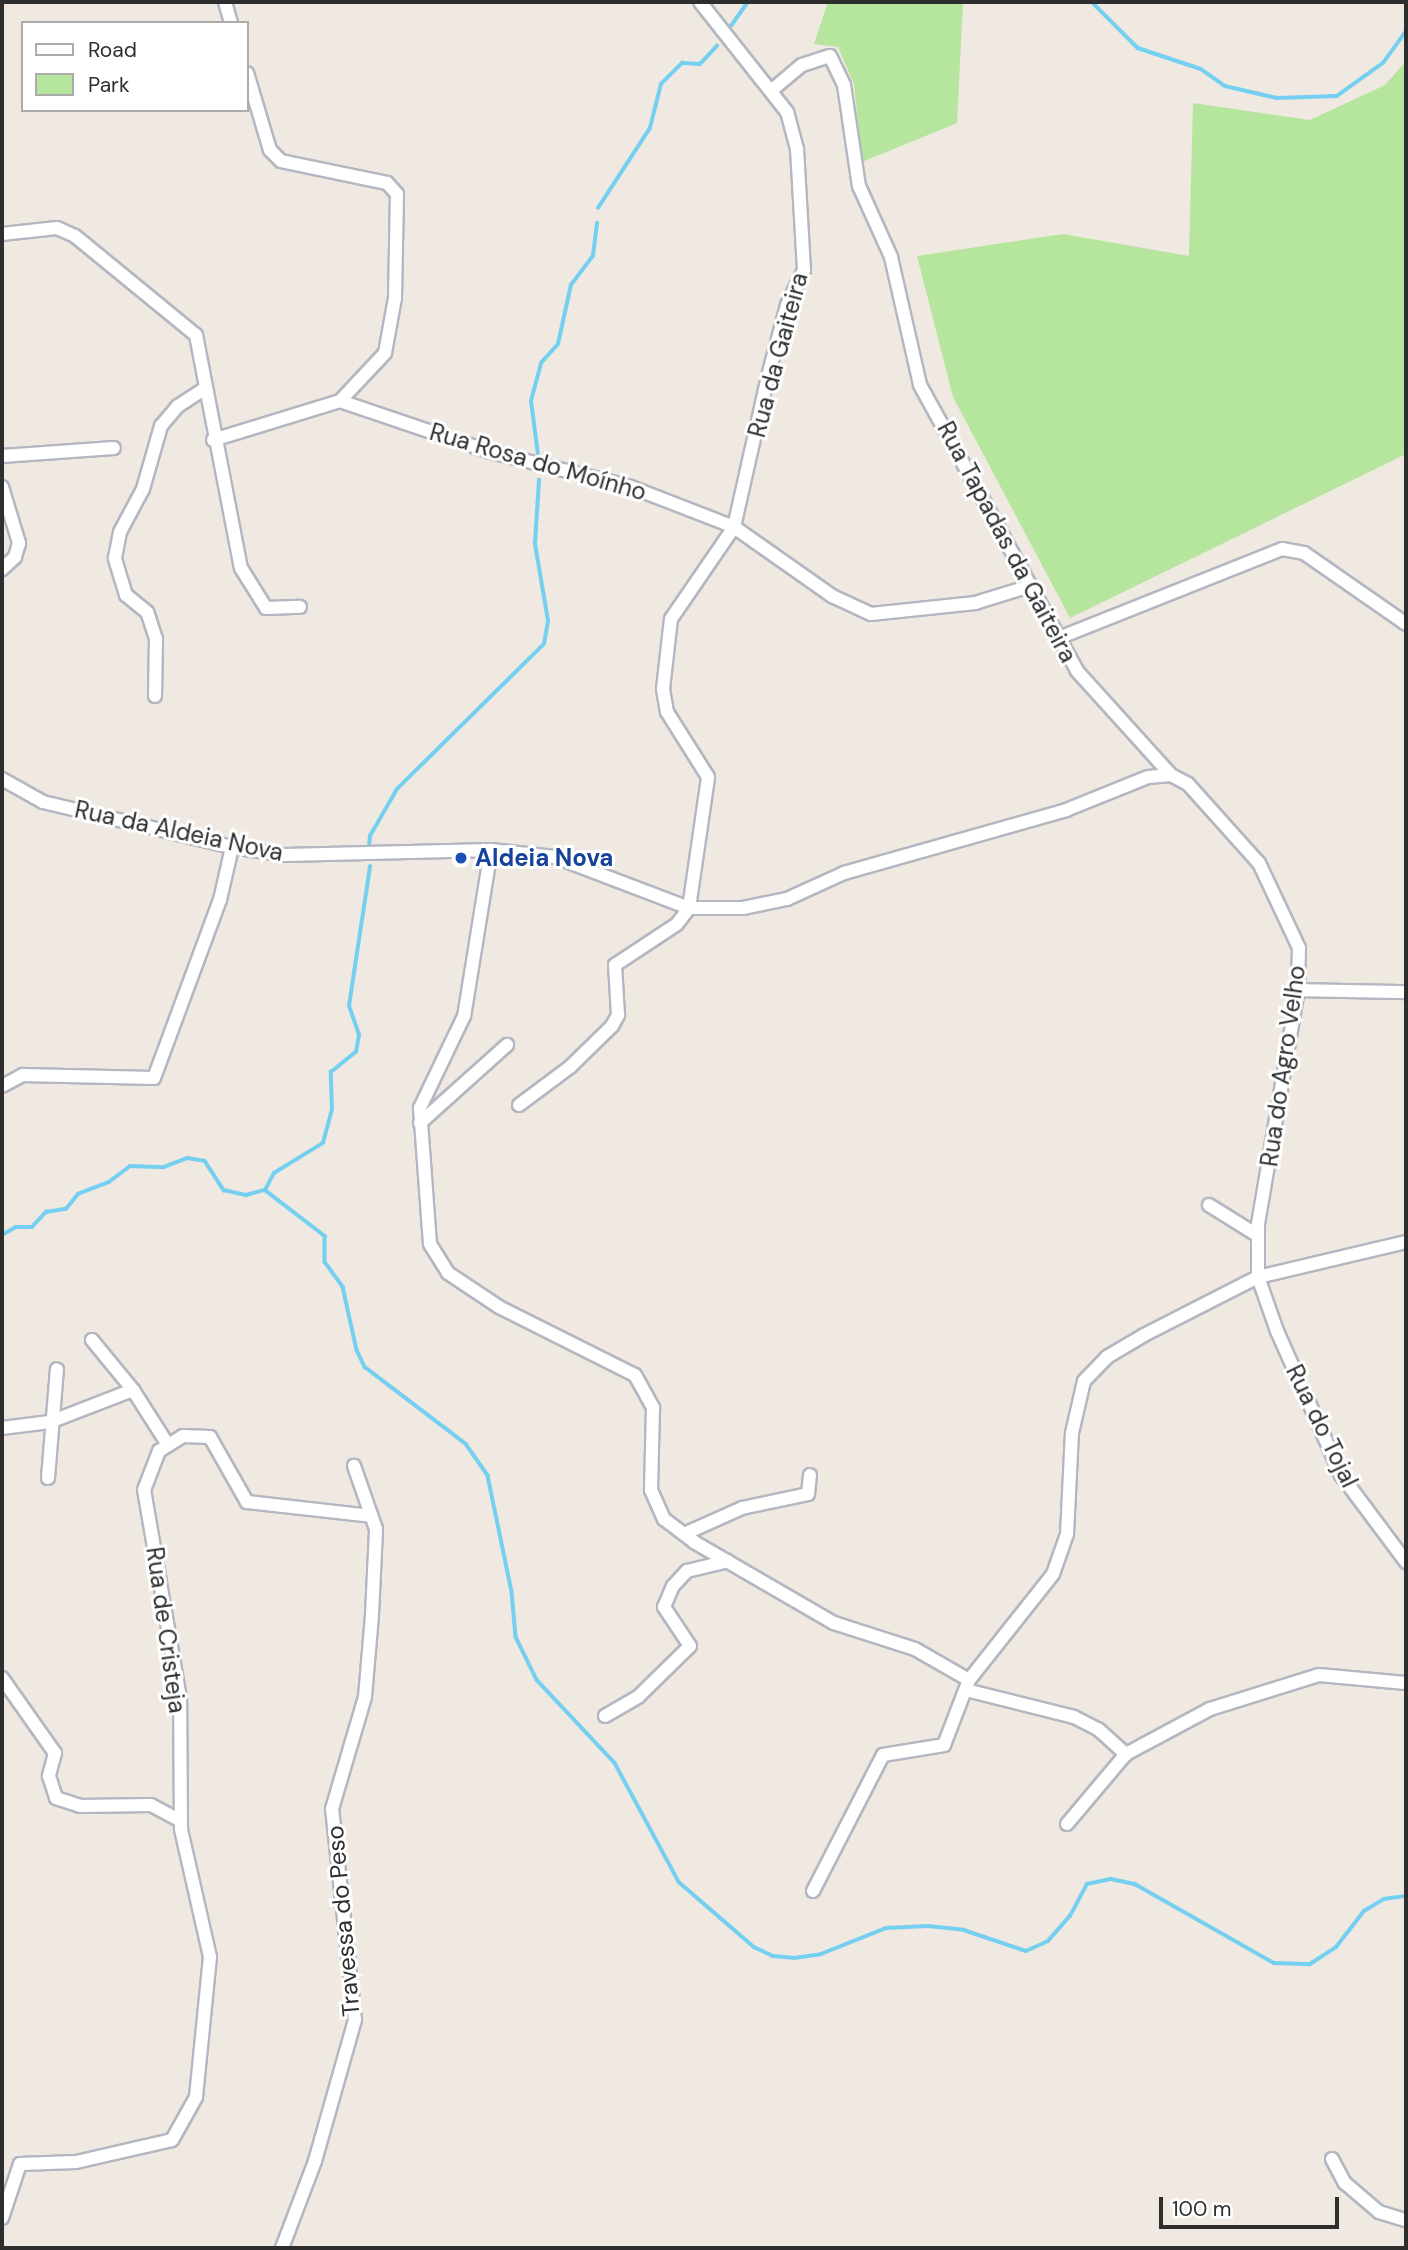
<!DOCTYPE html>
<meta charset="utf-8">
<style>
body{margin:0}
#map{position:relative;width:1408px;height:2250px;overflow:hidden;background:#efe9e1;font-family:"DM Sans",sans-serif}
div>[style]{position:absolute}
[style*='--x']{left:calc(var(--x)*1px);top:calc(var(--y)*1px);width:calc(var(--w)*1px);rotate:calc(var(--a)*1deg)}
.green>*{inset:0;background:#b6e59e}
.stream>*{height:3.5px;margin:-1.75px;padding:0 1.75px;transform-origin:1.75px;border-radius:1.75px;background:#75cff0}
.roads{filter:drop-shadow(2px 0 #b4b7c1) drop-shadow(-2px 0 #b4b7c1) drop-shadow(0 2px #b4b7c1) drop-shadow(0 -2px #b4b7c1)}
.street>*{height:12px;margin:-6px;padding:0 6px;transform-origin:6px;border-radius:6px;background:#fff}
.dots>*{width:19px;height:19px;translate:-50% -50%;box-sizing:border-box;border:4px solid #fff;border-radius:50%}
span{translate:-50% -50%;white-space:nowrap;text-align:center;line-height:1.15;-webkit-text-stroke:6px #fff;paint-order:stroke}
.street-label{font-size:24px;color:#2e2e2e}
.transit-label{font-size:24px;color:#164399;font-weight:700}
.left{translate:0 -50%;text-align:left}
.frame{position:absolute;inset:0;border:4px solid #2e2e2e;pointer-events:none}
.legend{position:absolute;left:21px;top:21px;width:228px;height:91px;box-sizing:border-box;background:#fff;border:2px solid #ababab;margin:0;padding:9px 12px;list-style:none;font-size:21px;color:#2e2e2e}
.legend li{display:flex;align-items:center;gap:14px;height:35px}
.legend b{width:35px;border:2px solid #ababab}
.scale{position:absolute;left:1159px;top:2197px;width:180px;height:32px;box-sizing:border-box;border:4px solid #2e2e2e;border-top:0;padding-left:9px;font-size:21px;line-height:24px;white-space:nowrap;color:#2e2e2e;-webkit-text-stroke:5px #fff;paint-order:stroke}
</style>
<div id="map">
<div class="green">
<div style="clip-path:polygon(828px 2px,963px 2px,957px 123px,862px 162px,854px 84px,838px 47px,814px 44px)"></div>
<div style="clip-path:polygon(1406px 61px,1406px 454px,1070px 618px,953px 397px,917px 256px,1063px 234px,1189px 256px,1193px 103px,1310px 120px,1385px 85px)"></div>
</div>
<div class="stream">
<div style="--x:1092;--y:2;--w:65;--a:45"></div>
<div style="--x:1138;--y:48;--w:66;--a:18.4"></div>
<div style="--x:1201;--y:69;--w:29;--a:35"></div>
<div style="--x:1225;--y:86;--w:53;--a:13"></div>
<div style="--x:1277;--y:98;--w:60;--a:-1.9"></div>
<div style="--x:1337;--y:96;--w:57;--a:-35.7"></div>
<div style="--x:1383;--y:63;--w:39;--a:-54"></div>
<div style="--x:731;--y:26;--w:29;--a:-55"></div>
<div style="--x:598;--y:208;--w:95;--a:-57"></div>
<div style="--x:650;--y:128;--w:45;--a:-76"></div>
<div style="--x:661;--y:84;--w:30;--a:-45"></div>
<div style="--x:682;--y:63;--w:18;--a:3"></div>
<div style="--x:700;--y:64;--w:25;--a:-47"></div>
<div style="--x:538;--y:455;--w:54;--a:-97.4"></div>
<div style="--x:531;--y:401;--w:39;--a:-75"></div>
<div style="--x:541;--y:363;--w:25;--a:-48"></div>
<div style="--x:558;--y:344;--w:60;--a:-77.6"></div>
<div style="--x:571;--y:285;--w:36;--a:-53"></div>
<div style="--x:593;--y:256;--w:33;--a:-83"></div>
<div style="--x:369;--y:847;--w:11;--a:-85"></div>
<div style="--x:370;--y:836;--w:54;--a:-60.1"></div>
<div style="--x:397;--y:789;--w:206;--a:-44.6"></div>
<div style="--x:544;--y:644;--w:23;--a:-80"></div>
<div style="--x:548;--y:621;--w:78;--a:-99.6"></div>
<div style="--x:535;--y:544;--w:64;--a:-86.4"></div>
<div style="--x:265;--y:1190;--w:76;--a:37.5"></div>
<div style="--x:325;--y:1236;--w:26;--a:90"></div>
<div style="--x:325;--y:1262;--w:31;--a:54"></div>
<div style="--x:343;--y:1287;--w:65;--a:77.5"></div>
<div style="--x:357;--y:1350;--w:19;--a:65"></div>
<div style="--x:365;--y:1367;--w:127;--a:37.3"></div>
<div style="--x:466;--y:1444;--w:39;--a:55"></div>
<div style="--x:488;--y:1476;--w:118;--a:78.3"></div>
<div style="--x:512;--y:1592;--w:45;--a:84.9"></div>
<div style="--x:516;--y:1637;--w:48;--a:64"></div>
<div style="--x:537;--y:1680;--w:114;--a:46.8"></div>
<div style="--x:615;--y:1763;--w:135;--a:61.7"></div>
<div style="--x:679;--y:1882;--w:99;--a:40.9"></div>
<div style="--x:754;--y:1947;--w:21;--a:25"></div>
<div style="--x:773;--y:1956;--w:21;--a:5"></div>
<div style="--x:794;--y:1958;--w:27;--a:-8"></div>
<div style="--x:821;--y:1954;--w:70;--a:-21.8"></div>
<div style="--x:886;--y:1928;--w:42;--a:-2.7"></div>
<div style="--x:928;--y:1926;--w:36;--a:6"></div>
<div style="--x:964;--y:1930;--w:65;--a:18.7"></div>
<div style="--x:1026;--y:1951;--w:24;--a:-24"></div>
<div style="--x:1048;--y:1941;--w:33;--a:-49"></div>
<div style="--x:1070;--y:1916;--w:36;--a:-62"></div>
<div style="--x:1087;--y:1884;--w:25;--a:-12"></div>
<div style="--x:1111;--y:1879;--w:25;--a:12"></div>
<div style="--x:1135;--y:1884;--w:160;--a:29.6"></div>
<div style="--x:1274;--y:1963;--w:36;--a:2"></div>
<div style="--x:1310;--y:1964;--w:31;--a:-33"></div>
<div style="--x:1336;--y:1947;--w:46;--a:-52.1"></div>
<div style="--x:1364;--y:1911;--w:23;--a:-31"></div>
<div style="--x:1384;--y:1899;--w:22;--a:-8"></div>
<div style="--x:265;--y:1190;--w:19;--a:-62"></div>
<div style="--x:274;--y:1173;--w:57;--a:-31.5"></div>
<div style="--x:323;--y:1143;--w:34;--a:-75"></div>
<div style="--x:332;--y:1110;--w:38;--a:-92"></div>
<div style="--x:331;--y:1072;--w:32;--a:-39"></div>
<div style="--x:356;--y:1052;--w:17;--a:-80"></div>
<div style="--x:359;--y:1035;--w:31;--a:-109"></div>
<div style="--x:349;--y:1006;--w:141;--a:-81.4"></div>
<div style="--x:2;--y:1235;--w:16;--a:-30"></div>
<div style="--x:16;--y:1227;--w:16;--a:0"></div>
<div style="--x:32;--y:1227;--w:21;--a:-47"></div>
<div style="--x:46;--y:1212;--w:20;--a:-9"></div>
<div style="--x:66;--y:1209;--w:19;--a:-51"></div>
<div style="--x:78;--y:1194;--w:33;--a:-21"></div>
<div style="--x:109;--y:1182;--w:26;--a:-37"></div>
<div style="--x:130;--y:1166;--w:34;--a:2"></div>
<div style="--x:164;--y:1167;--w:25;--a:-21"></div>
<div style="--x:187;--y:1158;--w:18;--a:9"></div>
<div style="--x:205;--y:1161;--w:35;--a:57"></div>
<div style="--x:224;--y:1190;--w:23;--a:13"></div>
<div style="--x:246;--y:1195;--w:20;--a:-15"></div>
</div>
<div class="roads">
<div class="street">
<div style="--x:225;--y:2;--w:22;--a:74"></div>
<div style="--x:772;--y:90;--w:39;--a:-40"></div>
<div style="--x:802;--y:65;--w:29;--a:-18"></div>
<div style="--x:830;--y:56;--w:32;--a:64"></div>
<div style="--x:844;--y:85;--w:102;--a:81.6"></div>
<div style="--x:859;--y:186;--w:78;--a:65.7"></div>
<div style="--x:891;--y:257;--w:131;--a:77.2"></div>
<div style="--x:920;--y:385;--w:326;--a:61.2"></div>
<div style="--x:1077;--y:671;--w:140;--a:47.9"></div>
<div style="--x:2;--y:234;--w:55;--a:-6.2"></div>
<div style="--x:57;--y:228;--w:20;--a:24"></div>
<div style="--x:75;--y:236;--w:156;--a:39.3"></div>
<div style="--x:196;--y:335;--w:237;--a:79.1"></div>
<div style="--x:241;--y:568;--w:47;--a:58"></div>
<div style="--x:266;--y:608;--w:34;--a:-2"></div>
<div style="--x:340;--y:401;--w:159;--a:18.7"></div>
<div style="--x:491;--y:452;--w:144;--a:14"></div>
<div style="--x:631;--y:487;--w:110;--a:21.2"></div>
<div style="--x:734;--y:527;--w:120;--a:35.1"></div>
<div style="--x:832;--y:596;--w:43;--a:24.8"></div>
<div style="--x:871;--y:614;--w:105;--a:-6"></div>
<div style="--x:975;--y:603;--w:54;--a:-17.1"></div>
<div style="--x:213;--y:440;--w:133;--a:-17.1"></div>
<div style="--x:340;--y:401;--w:66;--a:-46.8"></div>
<div style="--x:385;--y:353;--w:56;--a:-79.7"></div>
<div style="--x:395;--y:298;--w:104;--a:-88.9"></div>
<div style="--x:397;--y:194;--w:15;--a:-132"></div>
<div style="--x:387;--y:183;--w:108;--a:-168.3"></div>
<div style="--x:281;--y:161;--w:16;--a:-135"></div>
<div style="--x:270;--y:150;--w:80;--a:-106.6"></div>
<div style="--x:2;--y:456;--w:112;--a:-4.1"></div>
<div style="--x:2;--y:487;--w:59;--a:73.1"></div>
<div style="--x:19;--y:543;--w:15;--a:106"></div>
<div style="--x:15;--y:557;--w:18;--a:137"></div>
<div style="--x:1061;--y:637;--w:238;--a:-21.7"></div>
<div style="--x:1282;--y:549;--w:22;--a:10"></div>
<div style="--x:1304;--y:553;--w:124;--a:34.8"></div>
<div style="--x:155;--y:696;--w:57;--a:-89"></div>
<div style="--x:156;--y:639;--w:28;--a:-108"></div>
<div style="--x:147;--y:612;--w:27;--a:-141"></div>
<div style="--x:126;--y:595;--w:39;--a:-107"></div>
<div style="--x:115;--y:558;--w:26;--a:-79"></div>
<div style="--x:120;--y:532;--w:49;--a:-61.9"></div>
<div style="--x:143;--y:489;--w:66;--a:-74.1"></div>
<div style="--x:161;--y:426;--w:26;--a:-50"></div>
<div style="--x:178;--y:406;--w:33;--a:-33"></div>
<div style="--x:2;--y:779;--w:47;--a:29.3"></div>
<div style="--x:43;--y:802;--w:194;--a:13.4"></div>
<div style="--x:232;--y:847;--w:54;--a:8.6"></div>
<div style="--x:285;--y:855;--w:206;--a:-1.4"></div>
<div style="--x:491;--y:850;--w:64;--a:6.2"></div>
<div style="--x:555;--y:857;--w:143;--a:20.8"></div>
<div style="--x:689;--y:908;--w:54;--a:0"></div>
<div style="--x:743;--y:908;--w:45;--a:-11.6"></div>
<div style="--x:787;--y:899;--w:63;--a:-24.5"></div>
<div style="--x:844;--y:873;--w:231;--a:-15.8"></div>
<div style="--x:1066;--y:810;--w:88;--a:-21.9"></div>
<div style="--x:1148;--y:777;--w:23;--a:-5"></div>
<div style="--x:1171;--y:775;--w:19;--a:28"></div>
<div style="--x:1188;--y:784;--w:106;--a:48.1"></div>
<div style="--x:1259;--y:863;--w:94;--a:64.8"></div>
<div style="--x:1299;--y:948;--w:42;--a:91.4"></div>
<div style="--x:1298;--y:990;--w:237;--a:99.7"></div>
<div style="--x:1258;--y:1224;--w:53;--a:90"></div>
<div style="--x:1258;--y:1277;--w:57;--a:70.6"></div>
<div style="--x:1277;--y:1331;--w:158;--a:66"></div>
<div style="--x:1341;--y:1475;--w:109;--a:53.2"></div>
<div style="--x:491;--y:850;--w:168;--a:99.2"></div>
<div style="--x:464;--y:1016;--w:102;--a:115.6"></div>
<div style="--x:420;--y:1108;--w:136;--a:85.8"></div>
<div style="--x:430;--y:1244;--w:34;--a:58"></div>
<div style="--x:448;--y:1273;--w:61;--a:33.7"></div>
<div style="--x:499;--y:1307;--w:152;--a:26.6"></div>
<div style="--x:635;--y:1375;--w:38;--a:61"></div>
<div style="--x:653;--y:1408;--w:82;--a:91.4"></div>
<div style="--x:651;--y:1490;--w:32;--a:66"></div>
<div style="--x:664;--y:1519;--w:38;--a:37"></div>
<div style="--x:694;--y:1542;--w:162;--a:30.1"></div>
<div style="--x:834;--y:1623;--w:85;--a:17.8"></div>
<div style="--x:915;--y:1649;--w:62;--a:29.9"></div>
<div style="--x:1298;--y:990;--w:108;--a:1.1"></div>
<div style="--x:2;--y:1086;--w:24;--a:-28"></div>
<div style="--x:23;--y:1075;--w:131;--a:1.3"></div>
<div style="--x:154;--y:1078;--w:190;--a:-69.7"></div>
<div style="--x:220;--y:900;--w:54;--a:-77.2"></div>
<div style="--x:519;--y:1105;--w:64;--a:-36.7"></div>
<div style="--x:570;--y:1067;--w:59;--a:-44.3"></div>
<div style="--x:612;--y:1026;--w:13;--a:-61"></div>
<div style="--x:618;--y:1015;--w:50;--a:-93.4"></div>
<div style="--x:615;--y:965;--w:74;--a:-33.5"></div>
<div style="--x:677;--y:924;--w:20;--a:-53"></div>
<div style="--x:689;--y:908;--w:132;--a:-81.7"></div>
<div style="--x:708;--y:777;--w:77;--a:-122.2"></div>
<div style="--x:667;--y:712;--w:23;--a:-100"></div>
<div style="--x:663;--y:689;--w:70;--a:-83.5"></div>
<div style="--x:671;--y:619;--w:112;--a:-55.6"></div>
<div style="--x:734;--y:527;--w:155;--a:-77.3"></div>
<div style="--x:768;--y:376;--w:73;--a:-75"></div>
<div style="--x:787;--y:305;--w:39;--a:-64"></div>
<div style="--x:804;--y:270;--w:121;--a:-93.3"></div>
<div style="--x:797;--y:149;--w:38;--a:-105"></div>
<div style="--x:787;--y:112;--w:140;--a:-128.3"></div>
<div style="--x:420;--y:1123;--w:117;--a:-41.9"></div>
<div style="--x:1209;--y:1205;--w:57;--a:32"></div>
<div style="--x:92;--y:1340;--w:65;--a:50.6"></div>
<div style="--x:133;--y:1390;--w:65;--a:57.5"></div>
<div style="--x:2;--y:1428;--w:48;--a:-7.1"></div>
<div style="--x:50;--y:1422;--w:89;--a:-21.1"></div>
<div style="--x:48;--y:1478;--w:109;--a:-85.3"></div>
<div style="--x:684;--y:1534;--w:64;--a:-24.1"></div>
<div style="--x:742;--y:1508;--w:67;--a:-12"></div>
<div style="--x:808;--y:1494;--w:19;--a:-84"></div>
<div style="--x:2;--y:1678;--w:92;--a:54.8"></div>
<div style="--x:55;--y:1753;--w:24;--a:105"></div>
<div style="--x:49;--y:1776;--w:23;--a:72"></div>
<div style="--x:56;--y:1798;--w:25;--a:18"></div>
<div style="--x:80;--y:1806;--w:71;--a:-0.8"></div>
<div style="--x:151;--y:1805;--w:34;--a:28"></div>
<div style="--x:966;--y:1690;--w:111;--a:14"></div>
<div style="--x:1074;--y:1717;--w:27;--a:27"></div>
<div style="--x:1098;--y:1729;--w:38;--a:42"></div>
<div style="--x:605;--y:1716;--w:39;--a:-30"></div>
<div style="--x:639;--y:1696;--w:71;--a:-44.4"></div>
<div style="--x:690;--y:1646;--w:47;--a:-123.7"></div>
<div style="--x:664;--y:1607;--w:23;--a:-67"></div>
<div style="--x:673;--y:1586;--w:21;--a:-47"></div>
<div style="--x:687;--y:1571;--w:42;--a:-13.7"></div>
<div style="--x:1067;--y:1824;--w:92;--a:-49.9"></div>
<div style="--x:1126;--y:1754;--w:95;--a:-28.2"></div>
<div style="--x:1210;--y:1709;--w:114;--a:-17.3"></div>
<div style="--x:1319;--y:1675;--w:87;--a:5.3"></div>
<div style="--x:813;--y:1891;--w:153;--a:-62.8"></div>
<div style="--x:883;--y:1755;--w:62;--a:-9.3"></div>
<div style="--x:944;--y:1745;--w:70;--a:-69"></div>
<div style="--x:969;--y:1680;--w:135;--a:-51.6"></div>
<div style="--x:1053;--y:1574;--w:42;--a:-70.7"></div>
<div style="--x:1067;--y:1534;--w:101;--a:-87.2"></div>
<div style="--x:1072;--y:1433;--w:53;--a:-77"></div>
<div style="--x:1084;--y:1381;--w:33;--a:-46"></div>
<div style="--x:1107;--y:1357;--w:43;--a:-30.7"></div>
<div style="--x:1144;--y:1335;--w:128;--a:-27"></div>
<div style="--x:1258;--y:1277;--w:152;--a:-13.3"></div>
<div style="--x:1332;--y:2159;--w:27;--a:62"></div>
<div style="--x:1345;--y:2183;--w:45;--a:40.5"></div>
<div style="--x:1379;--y:2212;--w:28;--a:17"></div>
<div style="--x:2;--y:2218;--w:57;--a:-71.6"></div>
<div style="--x:20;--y:2164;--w:56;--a:-2"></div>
<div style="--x:76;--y:2162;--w:98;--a:-12.9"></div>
<div style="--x:172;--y:2140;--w:49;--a:-60.8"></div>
<div style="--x:196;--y:2097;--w:141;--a:-84.3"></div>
<div style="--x:210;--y:1957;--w:131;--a:-102.8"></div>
<div style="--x:181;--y:1829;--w:131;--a:-90.4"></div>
<div style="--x:180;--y:1698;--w:211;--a:-99.8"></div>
<div style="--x:144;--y:1490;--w:42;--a:-69"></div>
<div style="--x:159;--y:1451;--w:28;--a:-32"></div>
<div style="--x:183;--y:1436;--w:27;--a:2"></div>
<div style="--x:210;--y:1437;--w:75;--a:60.4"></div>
<div style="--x:247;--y:1502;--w:125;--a:6.4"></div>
<div style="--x:282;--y:2248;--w:93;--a:-69.2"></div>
<div style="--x:315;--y:2161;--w:147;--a:-74.2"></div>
<div style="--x:355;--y:2020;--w:212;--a:-96.2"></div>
<div style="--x:332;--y:1809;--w:117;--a:-73.6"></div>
<div style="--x:365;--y:1697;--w:82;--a:-85.1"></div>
<div style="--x:372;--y:1615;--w:86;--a:-87.3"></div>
<div style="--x:376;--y:1529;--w:67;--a:-109.2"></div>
</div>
</div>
<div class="dots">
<div style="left:461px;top:858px;background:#1a4fb4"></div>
</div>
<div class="street-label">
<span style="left:778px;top:355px;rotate:-75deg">Rua da Gaiteira</span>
<span style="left:538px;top:462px;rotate:16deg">Rua Rosa do Moínho</span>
<span style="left:1007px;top:542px;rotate:62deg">Rua Tapadas da Gaiteira</span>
<span style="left:179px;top:831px;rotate:12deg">Rua da Aldeia Nova</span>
<span style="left:1283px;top:1066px;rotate:-82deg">Rua do Agro Velho</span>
<span style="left:1322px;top:1426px;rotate:64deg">Rua do Tojal</span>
<span style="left:166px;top:1630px;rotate:82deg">Rua de Cristeja</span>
<span style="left:343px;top:1921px;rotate:-95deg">Travessa do Peso</span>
</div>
<div class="transit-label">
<span class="left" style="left:475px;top:858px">Aldeia Nova</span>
</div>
<div class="frame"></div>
<ul class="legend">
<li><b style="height:9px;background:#fff"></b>Road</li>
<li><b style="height:19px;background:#b6e59e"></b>Park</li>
</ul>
<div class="scale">100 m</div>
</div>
